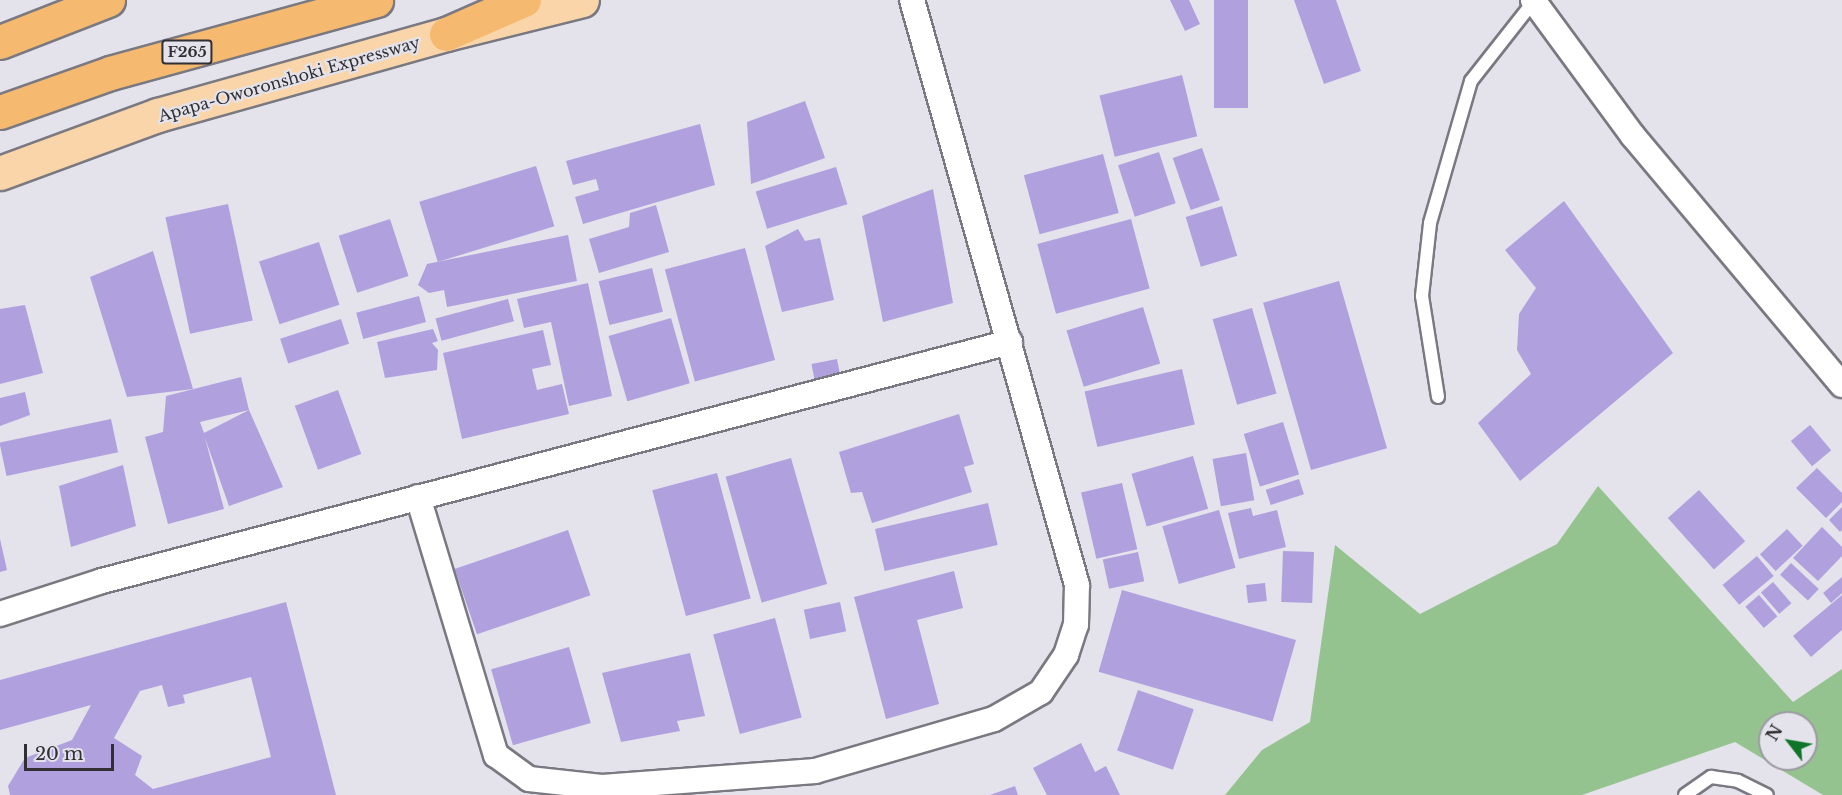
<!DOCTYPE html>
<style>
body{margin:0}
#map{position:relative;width:1842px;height:795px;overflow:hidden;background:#e4e2eb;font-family:"Libre Baskerville",serif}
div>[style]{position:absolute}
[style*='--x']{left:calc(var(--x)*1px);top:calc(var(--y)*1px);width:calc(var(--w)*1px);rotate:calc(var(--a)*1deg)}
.green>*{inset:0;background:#95c38f}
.building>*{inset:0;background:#b0a1de;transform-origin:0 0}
.roads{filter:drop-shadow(2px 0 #7a7981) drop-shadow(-2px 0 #7a7981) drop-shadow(0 2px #7a7981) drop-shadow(0 -2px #7a7981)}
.service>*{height:12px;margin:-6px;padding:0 6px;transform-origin:6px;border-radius:6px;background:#fff}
.minor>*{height:24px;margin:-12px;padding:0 12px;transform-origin:12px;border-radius:12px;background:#fff}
.primary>*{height:33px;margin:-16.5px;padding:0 16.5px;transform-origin:16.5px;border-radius:16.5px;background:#f9d5a9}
.motorway>*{height:33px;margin:-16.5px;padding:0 16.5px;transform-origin:16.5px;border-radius:16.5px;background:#f5b970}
span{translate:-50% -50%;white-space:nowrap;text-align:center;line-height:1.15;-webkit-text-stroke:4.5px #e4e2eb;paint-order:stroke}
.shield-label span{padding:2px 4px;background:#e4e2eb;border:2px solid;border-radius:4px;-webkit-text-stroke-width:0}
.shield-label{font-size:15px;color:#302f33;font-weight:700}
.street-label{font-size:16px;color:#302f33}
.north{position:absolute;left:1758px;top:711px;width:60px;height:60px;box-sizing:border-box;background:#e4e2eb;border:2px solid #9c9aa1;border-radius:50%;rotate:301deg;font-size:16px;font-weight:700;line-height:24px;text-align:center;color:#302f33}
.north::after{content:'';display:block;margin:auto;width:21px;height:27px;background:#0e7628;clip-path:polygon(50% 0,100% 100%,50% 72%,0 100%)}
.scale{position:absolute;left:24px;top:744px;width:90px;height:27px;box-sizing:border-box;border:3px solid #302f33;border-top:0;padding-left:8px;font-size:18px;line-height:21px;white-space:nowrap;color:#302f33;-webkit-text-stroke:4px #e4e2eb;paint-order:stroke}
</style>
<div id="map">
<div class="green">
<div style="clip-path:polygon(evenodd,1598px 486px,1793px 702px,1842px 669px,1842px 795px,1823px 795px,1735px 742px,1582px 795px,1225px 795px,1262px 750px,1310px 722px,1335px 545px,1420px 614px,1557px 544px,1598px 486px,1770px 723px,1806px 723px,1806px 759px,1770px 759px,1770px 723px)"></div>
</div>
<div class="building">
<div style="clip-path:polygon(1170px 0,1189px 0,1200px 24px,1185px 31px)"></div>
<div style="left:1214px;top:0;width:34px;height:108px"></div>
<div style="clip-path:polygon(1294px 0,1336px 0,1361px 71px,1324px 84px)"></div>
<div style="left:1182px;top:75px;width:63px;height:85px;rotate:76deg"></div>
<div style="clip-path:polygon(805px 101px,825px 158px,751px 184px,747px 122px)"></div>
<div style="clip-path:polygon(700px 124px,715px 185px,583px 224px,575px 197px,599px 190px,596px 179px,573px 185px,566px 161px)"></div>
<div style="left:1202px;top:148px;width:55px;height:31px;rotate:71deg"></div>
<div style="left:1159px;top:152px;width:54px;height:43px;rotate:72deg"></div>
<div style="left:1103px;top:154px;width:61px;height:82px;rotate:75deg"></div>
<div style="left:536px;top:166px;width:63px;height:122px;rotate:73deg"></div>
<div style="left:836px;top:167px;width:39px;height:84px;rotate:73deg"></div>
<div style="clip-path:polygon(933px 189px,953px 303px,883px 322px,862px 216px)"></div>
<div style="clip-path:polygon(1564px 201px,1673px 353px,1520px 481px,1478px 423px,1531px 374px,1517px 350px,1519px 314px,1536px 288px,1505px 250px)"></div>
<div style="left:228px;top:204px;width:119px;height:64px;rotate:78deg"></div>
<div style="clip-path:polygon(656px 205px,669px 252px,599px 273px,589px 239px,629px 227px,630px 213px)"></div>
<div style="left:1222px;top:206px;width:52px;height:38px;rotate:73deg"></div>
<div style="left:390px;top:219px;width:60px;height:54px;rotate:72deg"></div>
<div style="left:1131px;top:219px;width:72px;height:97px;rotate:75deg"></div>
<div style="clip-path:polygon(798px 229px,805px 241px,820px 238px,834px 300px,782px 312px,765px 246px)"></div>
<div style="clip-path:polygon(568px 235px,577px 281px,447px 307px,444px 290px,429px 293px,418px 285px,427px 264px)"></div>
<div style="left:319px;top:242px;width:66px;height:63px;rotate:72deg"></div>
<div style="left:745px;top:248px;width:116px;height:83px;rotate:75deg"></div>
<div style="clip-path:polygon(153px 251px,193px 389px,127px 397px,90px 277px)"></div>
<div style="left:652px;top:268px;width:45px;height:55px;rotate:76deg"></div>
<div style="left:1339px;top:281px;width:174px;height:79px;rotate:74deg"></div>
<div style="clip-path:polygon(588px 283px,612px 396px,569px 406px,551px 322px,524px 328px,517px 299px)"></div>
<div style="left:419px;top:296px;width:27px;height:65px;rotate:75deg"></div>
<div style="left:508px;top:299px;width:23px;height:75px;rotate:75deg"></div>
<div style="clip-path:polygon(25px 305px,43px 373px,0 384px,0 309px)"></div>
<div style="left:1143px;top:307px;width:59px;height:80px;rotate:73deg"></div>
<div style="left:1252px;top:308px;width:89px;height:41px;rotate:74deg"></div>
<div style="left:671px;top:318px;width:68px;height:65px;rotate:74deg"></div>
<div style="left:341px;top:319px;width:26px;height:64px;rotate:72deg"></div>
<div style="clip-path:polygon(433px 329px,438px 341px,432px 343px,438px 350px,437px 370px,385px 378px,377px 342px)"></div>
<div style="clip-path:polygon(543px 330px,551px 365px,532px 369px,537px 390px,562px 384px,569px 414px,462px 439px,443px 353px)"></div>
<div style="left:837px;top:359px;width:21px;height:26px;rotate:79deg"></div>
<div style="left:1182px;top:369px;width:57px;height:100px;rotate:77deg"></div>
<div style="clip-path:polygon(evenodd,241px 377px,249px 410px,283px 487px,229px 506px,205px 438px,224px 509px,168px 524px,145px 437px,163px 432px,166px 396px,241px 377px,249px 410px,204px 433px,200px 422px,249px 410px)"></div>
<div style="left:338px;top:390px;width:68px;height:46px;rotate:70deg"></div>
<div style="clip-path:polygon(25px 392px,30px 415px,0 426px,0 398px)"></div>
<div style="clip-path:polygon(959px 414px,974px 464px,964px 467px,972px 492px,872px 523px,862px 492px,851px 493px,839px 452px)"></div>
<div style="left:111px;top:419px;width:34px;height:114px;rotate:78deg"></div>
<div style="left:1283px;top:422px;width:55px;height:41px;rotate:73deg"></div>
<div style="left:1810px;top:425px;width:33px;height:25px;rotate:50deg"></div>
<div style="left:1246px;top:453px;width:48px;height:34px;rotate:80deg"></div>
<div style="left:1193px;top:456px;width:55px;height:64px;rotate:74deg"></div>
<div style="left:791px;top:458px;width:131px;height:68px;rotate:74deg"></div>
<div style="clip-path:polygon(123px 465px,136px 526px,71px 547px,59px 486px)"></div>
<div style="clip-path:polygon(1817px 468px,1842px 493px,1842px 502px,1826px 518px,1796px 488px)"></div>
<div style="left:717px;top:473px;width:130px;height:67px;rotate:75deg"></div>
<div style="left:1299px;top:479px;width:16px;height:35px;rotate:72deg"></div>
<div style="left:1122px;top:483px;width:68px;height:42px;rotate:77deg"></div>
<div style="left:1699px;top:490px;width:69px;height:42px;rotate:48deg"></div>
<div style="left:988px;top:503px;width:43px;height:116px;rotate:77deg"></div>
<div style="clip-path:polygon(1842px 507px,1842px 530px,1840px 532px,1829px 520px)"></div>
<div style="clip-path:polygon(1251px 508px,1253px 516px,1277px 510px,1286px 547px,1239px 559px,1228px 513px)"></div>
<div style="left:1219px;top:510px;width:60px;height:59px;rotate:74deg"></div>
<div style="clip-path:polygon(1822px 527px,1842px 547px,1842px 556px,1818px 581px,1793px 558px)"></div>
<div style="left:1787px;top:529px;width:23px;height:37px;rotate:47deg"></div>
<div style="left:568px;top:530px;width:69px;height:120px;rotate:71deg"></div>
<div style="clip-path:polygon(0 539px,7px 570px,0 572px)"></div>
<div style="left:1283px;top:551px;width:31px;height:51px;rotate:2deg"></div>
<div style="left:1138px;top:552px;width:30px;height:36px;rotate:78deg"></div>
<div style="left:1757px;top:556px;width:26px;height:45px;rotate:50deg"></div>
<div style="left:1791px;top:563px;width:38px;height:16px;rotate:43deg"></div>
<div style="clip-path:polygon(954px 571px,963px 608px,917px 620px,939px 704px,886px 719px,854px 597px)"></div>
<div style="clip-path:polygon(1842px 577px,1842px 593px,1831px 603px,1823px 593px)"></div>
<div style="left:1773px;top:582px;width:28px;height:16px;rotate:49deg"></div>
<div style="left:1265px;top:583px;width:18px;height:19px;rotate:84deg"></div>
<div style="left:1122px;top:590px;width:181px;height:85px;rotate:16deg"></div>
<div style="left:1759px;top:595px;width:28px;height:18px;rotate:49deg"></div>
<div style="clip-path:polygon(1842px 595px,1842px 630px,1811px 657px,1793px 636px)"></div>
<div style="clip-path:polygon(evenodd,286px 602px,336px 795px,10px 795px,8px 786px,25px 758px,72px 740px,91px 705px,0 730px,0 680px,286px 602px,251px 677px,271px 757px,153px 789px,135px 775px,142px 756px,114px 738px,140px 691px,162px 685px,168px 707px,185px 703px,183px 695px,251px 677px)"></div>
<div style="left:840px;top:602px;width:30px;height:37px;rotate:78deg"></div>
<div style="left:775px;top:618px;width:103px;height:64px;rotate:75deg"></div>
<div style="left:569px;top:647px;width:79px;height:81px;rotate:74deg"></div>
<div style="clip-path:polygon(690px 653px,705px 716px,677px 721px,680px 731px,621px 742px,602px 673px)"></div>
<div style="left:1138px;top:690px;width:59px;height:64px;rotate:19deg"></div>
<div style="clip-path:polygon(1081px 743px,1095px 772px,1106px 766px,1120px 795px,1047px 795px,1033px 768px)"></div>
<div style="clip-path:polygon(1015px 786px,1018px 795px,990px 795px)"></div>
</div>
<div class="roads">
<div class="service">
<div style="--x:1438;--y:397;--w:102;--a:-99"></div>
<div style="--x:1422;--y:296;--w:73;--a:-83.7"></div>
<div style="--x:1430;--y:223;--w:148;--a:-73.9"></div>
<div style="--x:1471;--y:81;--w:102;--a:-51.8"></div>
<div style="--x:1685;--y:795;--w:32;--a:-35"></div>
<div style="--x:1711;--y:777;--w:27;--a:8"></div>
<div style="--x:1738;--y:781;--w:32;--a:26"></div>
</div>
<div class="minor">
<div style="--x:1533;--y:0;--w:169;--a:53.7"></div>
<div style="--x:1633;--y:136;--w:325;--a:50"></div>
<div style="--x:418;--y:497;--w:270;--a:73.2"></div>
<div style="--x:496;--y:755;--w:41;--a:36"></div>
<div style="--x:529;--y:779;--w:73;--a:6.3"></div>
<div style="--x:602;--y:787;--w:214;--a:-4.3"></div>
<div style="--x:815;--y:771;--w:186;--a:-16.2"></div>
<div style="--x:994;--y:719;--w:54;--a:-29.9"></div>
<div style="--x:1041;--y:692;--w:45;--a:-56"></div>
<div style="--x:1066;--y:655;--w:32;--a:-72"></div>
<div style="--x:1076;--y:625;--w:40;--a:-88.6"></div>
<div style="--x:1077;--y:585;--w:608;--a:-105.75"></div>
<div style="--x:0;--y:614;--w:107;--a:-17.9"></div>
<div style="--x:102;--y:581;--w:939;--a:-14.75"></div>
</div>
<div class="primary">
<div style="--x:0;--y:173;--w:168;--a:-20.2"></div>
<div style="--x:158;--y:115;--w:299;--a:-15.7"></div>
<div style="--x:446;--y:34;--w:140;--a:-14"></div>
</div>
<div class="motorway">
<div style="--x:446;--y:34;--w:85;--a:-23.6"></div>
<div style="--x:0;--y:42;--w:116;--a:-21.3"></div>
<div style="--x:0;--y:112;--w:117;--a:-19.5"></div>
<div style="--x:110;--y:73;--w:276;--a:-15.3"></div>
</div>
</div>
<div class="shield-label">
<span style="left:187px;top:52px">F265</span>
</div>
<div class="street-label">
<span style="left:289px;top:79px;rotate:-16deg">Apapa-Oworonshoki Expressway</span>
</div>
<div class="north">N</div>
<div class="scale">20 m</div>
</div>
